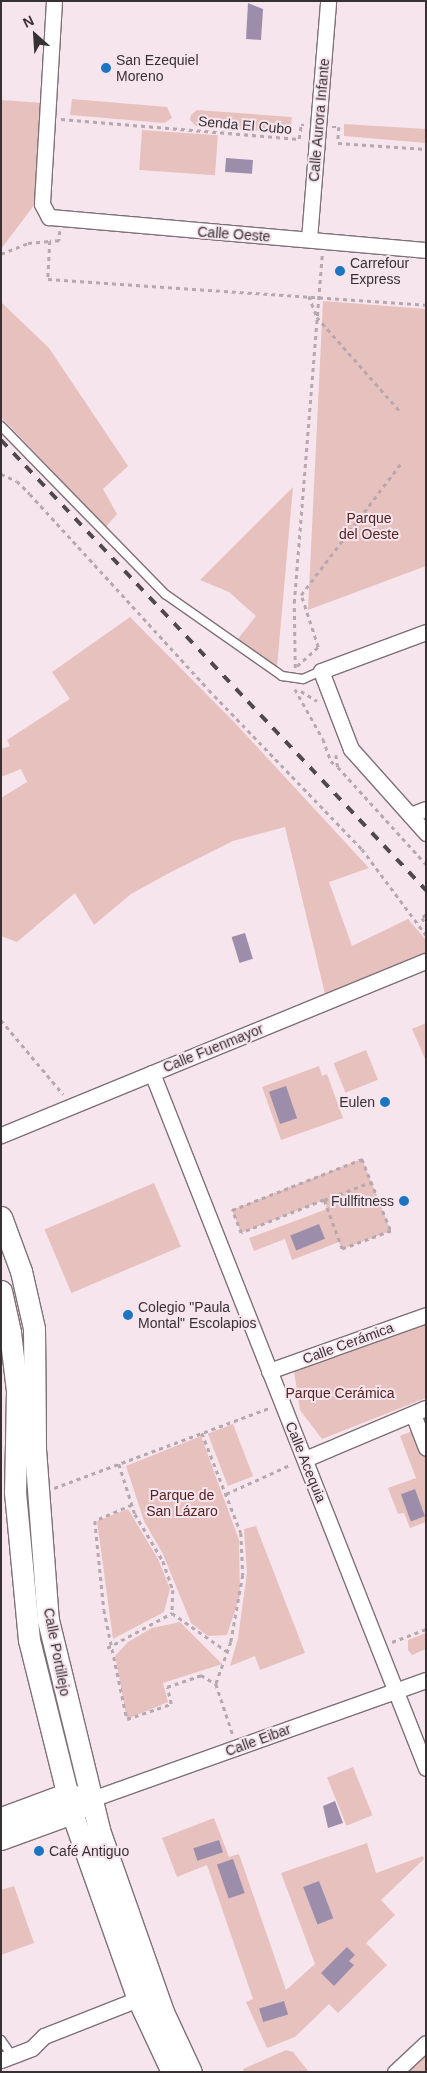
<!DOCTYPE html>
<meta charset="utf-8">
<style>
body{margin:0}
#map{position:relative;width:427px;height:2073px;overflow:hidden;background:#f7e5ee;font-family:Helvetica,sans-serif}
div>[style]{position:absolute}
[style*='--x']{left:calc(var(--x)*1px);top:calc(var(--y)*1px);width:calc(var(--w)*1px);rotate:calc(var(--a)*1deg)}
.green>*{inset:0;background:#e7c1be;transform-origin:0 0}
.water>*{inset:0;background:#9c8eab;transform-origin:0 0}
.path>*{height:2.5px;margin-top:-1.25px;transform-origin:0;background:repeating-linear-gradient(90deg,#b6a8af 0 4px,transparent 0 8px)}
.roads{filter:drop-shadow(1px 0 #7f7078) drop-shadow(-1px 0 #7f7078) drop-shadow(0 1px #7f7078) drop-shadow(0 -1px #7f7078)}
.lane>*{height:8px;margin:-4px;padding:0 4px;transform-origin:4px;border-radius:4px;background:#fff}
.street>*{height:15px;margin:-7.5px;padding:0 7.5px;transform-origin:7.5px;border-radius:7.5px;background:#fff}
.secondary>*{height:21px;margin:-10.5px;padding:0 10.5px;transform-origin:10.5px;border-radius:10.5px;background:#fff}
.rail>*{height:4px;margin-top:-2px;transform-origin:0;background:repeating-linear-gradient(90deg,#4f484c 0 9px,transparent 0 18px)}
.dots>*{width:14px;height:14px;translate:-50% -50%;box-sizing:border-box;border:2px solid #f7e5ee;border-radius:50%}
span{translate:-50% -50%;white-space:nowrap;text-align:center;line-height:1.15;-webkit-text-stroke:4px #f7e5ee;paint-order:stroke}
.poi-label{font-size:14px;color:#373134}
.left{translate:0 -50%;text-align:left}
.right{translate:-100% -50%;text-align:right}
.street-label{font-size:14px;color:#373134}
.park-label{font-size:14px;color:#552321}
.frame{position:absolute;inset:0;border:2px solid #373134;pointer-events:none}
.north{position:absolute;left:10px;top:10px;width:50px;height:50px;-webkit-text-stroke:4px #f7e5ee;paint-order:stroke;rotate:334deg;font-size:14px;font-weight:700;line-height:20px;text-align:center;color:#373134}
.north::after{content:'';display:block;margin:auto;width:18px;height:22px;background:#373134;clip-path:polygon(50% 0,100% 100%,50% 72%,0 100%)}
</style>
<div id="map">
<div class="green">
<div style="clip-path:polygon(72px 99px,167px 107px,172px 118px,164px 123px,70px 115px)"></div>
<div style="clip-path:polygon(1px 100px,43px 103px,35px 204px,1px 249px)"></div>
<div style="clip-path:polygon(197px 110px,292px 117px,290px 133px,196px 126px,190px 120px,191px 115px)"></div>
<div style="clip-path:polygon(344px 124px,426px 129px,426px 143px,344px 136px)"></div>
<div style="left:142px;top:130px;width:76px;height:40px;rotate:4deg"></div>
<div style="clip-path:polygon(323px 301px,426px 309px,426px 566px,308px 610px)"></div>
<div style="clip-path:polygon(1px 302px,49px 348px,128px 466px,103px 489px,117px 514px,106px 527px,1px 417px)"></div>
<div style="clip-path:polygon(293px 487px,277px 667px,237px 640px,256px 616px,229px 592px,200px 580px)"></div>
<div style="clip-path:polygon(130px 617px,235px 723px,369px 868px,329px 882px,352px 946px,408px 919px,426px 940px,426px 952px,325px 994px,285px 827px,233px 841px,171px 872px,131px 894px,94px 925px,75px 893px,17px 942px,1px 936px,1px 798px,27px 782px,21px 769px,1px 777px,1px 749px,10px 746px,7px 740px,70px 699px,52px 672px)"></div>
<div style="clip-path:polygon(426px 1023px,426px 1061px,412px 1029px)"></div>
<div style="left:366px;top:1050px;width:32px;height:35px;rotate:68deg"></div>
<div style="clip-path:polygon(319px 1066px,322px 1076px,327px 1074px,343px 1118px,281px 1140px,262px 1087px)"></div>
<div style="clip-path:polygon(362px 1159px,391px 1231px,342px 1249px,339px 1242px,292px 1260px,285px 1239px,254px 1251px,249px 1238px,327px 1209px,324px 1200px,241px 1233px,232px 1210px)"></div>
<div style="left:154px;top:1183px;width:69px;height:119px;rotate:67deg"></div>
<div style="clip-path:polygon(426px 1322px,426px 1398px,322px 1439px,300px 1410px,294px 1371px)"></div>
<div style="left:233px;top:1424px;width:56px;height:27px;rotate:69deg"></div>
<div style="clip-path:polygon(426px 1425px,426px 1522px,410px 1528px,404px 1513px,398px 1514px,388px 1488px,416px 1478px,400px 1436px)"></div>
<div style="clip-path:polygon(201px 1436px,239px 1540px,240px 1595px,227px 1635px,208px 1636px,191px 1623px,163px 1554px,144px 1521px,126px 1466px)"></div>
<div style="clip-path:polygon(128px 1509px,158px 1559px,170px 1589px,164px 1612px,113px 1639px,97px 1521px)"></div>
<div style="clip-path:polygon(256px 1526px,305px 1653px,260px 1670px,255px 1656px,230px 1666px,238px 1638px,247px 1573px,244px 1529px)"></div>
<div style="clip-path:polygon(180px 1622px,222px 1664px,163px 1683px,168px 1702px,127px 1719px,115px 1656px,128px 1642px,152px 1628px)"></div>
<div style="clip-path:polygon(426px 1633px,426px 1649px,412px 1655px,408px 1650px,408px 1640px)"></div>
<div style="left:353px;top:1767px;width:52px;height:28px;rotate:68deg"></div>
<div style="clip-path:polygon(214px 1818px,229px 1857px,239px 1854px,286px 1990px,315px 1964px,281px 1873px,367px 1843px,376px 1873px,423px 1856px,424px 1859px,381px 1900px,395px 1915px,366px 1943px,387px 1965px,338px 2013px,329px 2004px,295px 2037px,267px 2048px,246px 2002px,253px 1999px,207px 1865px,177px 1877px,162px 1838px)"></div>
<div style="clip-path:polygon(14px 1886px,34px 1943px,1px 1955px,1px 1890px)"></div>
<div style="clip-path:polygon(426px 2043px,426px 2072px,401px 2072px)"></div>
<div style="clip-path:polygon(286px 2050px,293px 2052px,309px 2072px,244px 2072px,243px 2069px)"></div>
</div>
<div class="water">
<div style="clip-path:polygon(248px 3px,263px 9px,261px 40px,246px 39px)"></div>
<div style="left:226px;top:158px;width:27px;height:14px;rotate:4deg"></div>
<div style="left:245px;top:933px;width:27px;height:14px;rotate:73deg"></div>
<div style="left:286px;top:1086px;width:34px;height:18px;rotate:71deg"></div>
<div style="left:319px;top:1224px;width:16px;height:31px;rotate:68deg"></div>
<div style="left:415px;top:1489px;width:29px;height:15px;rotate:70deg"></div>
<div style="clip-path:polygon(335px 1801px,343px 1823px,328px 1828px,323px 1806px)"></div>
<div style="left:219px;top:1840px;width:13px;height:27px;rotate:72deg"></div>
<div style="left:233px;top:1859px;width:36px;height:17px;rotate:71deg"></div>
<div style="left:319px;top:1881px;width:40px;height:17px;rotate:69deg"></div>
<div style="clip-path:polygon(347px 1947px,355px 1955px,349px 1961px,354px 1965px,334px 1986px,321px 1973px)"></div>
<div style="left:284px;top:2001px;width:14px;height:26px;rotate:73deg"></div>
</div>
<div class="path">
<div style="--x:61;--y:119;--w:239;--a:4.8"></div>
<div style="--x:299;--y:139;--w:14;--a:-82"></div>
<div style="--x:301;--y:125;--w:3;--a:0"></div>
<div style="--x:332;--y:127;--w:7;--a:0"></div>
<div style="--x:339;--y:127;--w:16;--a:94"></div>
<div style="--x:338;--y:143;--w:88;--a:3.9"></div>
<div style="--x:60;--y:231;--w:10;--a:96"></div>
<div style="--x:59;--y:241;--w:9;--a:180"></div>
<div style="--x:50;--y:241;--w:38;--a:93"></div>
<div style="--x:48;--y:279;--w:379;--a:3.9"></div>
<div style="--x:1;--y:254;--w:29;--a:-22"></div>
<div style="--x:28;--y:243;--w:22;--a:-5"></div>
<div style="--x:309;--y:296;--w:22;--a:69"></div>
<div style="--x:317;--y:317;--w:124;--a:48.6"></div>
<div style="--x:1;--y:474;--w:17;--a:24"></div>
<div style="--x:17;--y:481;--w:18;--a:45"></div>
<div style="--x:30;--y:494;--w:265;--a:47.6"></div>
<div style="--x:209;--y:690;--w:221;--a:46.1"></div>
<div style="--x:362;--y:849;--w:107;--a:53.3"></div>
<div style="--x:297;--y:666;--w:28;--a:-42"></div>
<div style="--x:318;--y:647;--w:55;--a:-108.1"></div>
<div style="--x:301;--y:595;--w:167;--a:-52.8"></div>
<div style="--x:295;--y:668;--w:65;--a:-90.9"></div>
<div style="--x:294;--y:603;--w:350;--a:-85.4"></div>
<div style="--x:295;--y:689;--w:57;--a:60.8"></div>
<div style="--x:323;--y:739;--w:23;--a:70"></div>
<div style="--x:331;--y:761;--w:8;--a:45"></div>
<div style="--x:301;--y:691;--w:19;--a:32"></div>
<div style="--x:336;--y:755;--w:12;--a:81"></div>
<div style="--x:338;--y:767;--w:131;--a:47.8"></div>
<div style="--x:426;--y:915;--w:5;--a:143"></div>
<div style="--x:422;--y:918;--w:6;--a:51"></div>
<div style="--x:1;--y:1020;--w:97;--a:50"></div>
<div style="--x:362;--y:1159;--w:78;--a:68.1"></div>
<div style="--x:391;--y:1231;--w:52;--a:159.8"></div>
<div style="--x:342;--y:1249;--w:52;--a:-110.2"></div>
<div style="--x:324;--y:1200;--w:89;--a:158.3"></div>
<div style="--x:241;--y:1233;--w:25;--a:-111"></div>
<div style="--x:232;--y:1210;--w:140;--a:-21.4"></div>
<div style="--x:324;--y:1200;--w:50;--a:-21"></div>
<div style="--x:202;--y:1433;--w:107;--a:68.7"></div>
<div style="--x:241;--y:1533;--w:42;--a:87.3"></div>
<div style="--x:243;--y:1575;--w:68;--a:100.2"></div>
<div style="--x:231;--y:1642;--w:45;--a:109.7"></div>
<div style="--x:216;--y:1684;--w:54;--a:71.6"></div>
<div style="--x:119;--y:1464;--w:52;--a:72.3"></div>
<div style="--x:135;--y:1514;--w:55;--a:59.2"></div>
<div style="--x:163;--y:1561;--w:31;--a:71"></div>
<div style="--x:173;--y:1590;--w:23;--a:92"></div>
<div style="--x:54;--y:1488;--w:229;--a:-20.4"></div>
<div style="--x:226;--y:1494;--w:72;--a:-24.4"></div>
<div style="--x:132;--y:1505;--w:40;--a:156.6"></div>
<div style="--x:95;--y:1521;--w:89;--a:84.2"></div>
<div style="--x:104;--y:1610;--w:111;--a:78.1"></div>
<div style="--x:127;--y:1719;--w:46;--a:-18.8"></div>
<div style="--x:171;--y:1704;--w:17;--a:-103"></div>
<div style="--x:167;--y:1687;--w:36;--a:-19"></div>
<div style="--x:201;--y:1675;--w:17;--a:31"></div>
<div style="--x:392;--y:1642;--w:36;--a:-21"></div>
<div style="--x:107;--y:1648;--w:74;--a:-28.3"></div>
<div style="--x:172;--y:1613;--w:68;--a:34.9"></div>
</div>
<div class="roads">
<div class="lane">
<div style="--x:1;--y:426;--w:235;--a:45.7"></div>
<div style="--x:165;--y:594;--w:143;--a:35"></div>
<div style="--x:282;--y:676;--w:21;--a:8"></div>
<div style="--x:303;--y:679;--w:20;--a:-24"></div>
<div style="--x:1;--y:2040;--w:19;--a:55"></div>
</div>
<div class="street">
<div style="--x:54;--y:1;--w:203;--a:93.4"></div>
<div style="--x:42;--y:204;--w:15;--a:62"></div>
<div style="--x:49;--y:217;--w:378;--a:5"></div>
<div style="--x:309;--y:239;--w:239;--a:-85.4"></div>
<div style="--x:426;--y:632;--w:112;--a:159.6"></div>
<div style="--x:321;--y:671;--w:84;--a:69"></div>
<div style="--x:351;--y:749;--w:113;--a:48.2"></div>
<div style="--x:410;--y:815;--w:17;--a:-21"></div>
<div style="--x:152;--y:1073;--w:747;--a:68.48"></div>
<div style="--x:1;--y:1135;--w:459;--a:-22.3"></div>
<div style="--x:269;--y:1371;--w:167;--a:-19.6"></div>
<div style="--x:413;--y:1414;--w:36;--a:69"></div>
<div style="--x:305;--y:1459;--w:131;--a:-22.9"></div>
<div style="--x:89;--y:1800;--w:358;--a:-19.6"></div>
<div style="--x:1;--y:2060;--w:33;--a:-21"></div>
<div style="--x:32;--y:2048;--w:17;--a:-45"></div>
<div style="--x:44;--y:2036;--w:101;--a:-21.5"></div>
<div style="--x:395;--y:2072;--w:42;--a:-43.1"></div>
</div>
<div class="secondary">
<div style="--x:1;--y:1217;--w:58;--a:69.7"></div>
<div style="--x:21;--y:1271;--w:58;--a:77.2"></div>
<div style="--x:34;--y:1328;--w:121;--a:89.5"></div>
<div style="--x:35;--y:1449;--w:171;--a:85.7"></div>
<div style="--x:48;--y:1620;--w:216;--a:76.3"></div>
<div style="--x:99;--y:1830;--w:193;--a:70.6"></div>
<div style="--x:163;--y:2012;--w:66;--a:65"></div>
<div style="--x:1;--y:1291;--w:42;--a:77.6"></div>
<div style="--x:10;--y:1332;--w:59;--a:83.2"></div>
<div style="--x:17;--y:1391;--w:101;--a:91.1"></div>
<div style="--x:15;--y:1492;--w:149;--a:84.6"></div>
<div style="--x:29;--y:1640;--w:178;--a:76"></div>
<div style="--x:72;--y:1813;--w:197;--a:70.5"></div>
<div style="--x:138;--y:1999;--w:81;--a:65"></div>
<div style="--x:1;--y:1818;--w:69;--a:-20.3"></div>
<div style="--x:66;--y:1794;--w:13;--a:13"></div>
<div style="--x:1;--y:1839;--w:76;--a:-20.1"></div>
<div style="--x:72;--y:1813;--w:14;--a:-36"></div>
</div>
</div>
<div class="rail">
<div style="--x:1;--y:440;--w:619;--a:46.64"></div>
</div>
<div class="dots">
<div style="left:106px;top:68px;background:#1c75c2"></div>
<div style="left:340px;top:271px;background:#1c75c2"></div>
<div style="left:385px;top:1102px;background:#1c75c2"></div>
<div style="left:404px;top:1201px;background:#1c75c2"></div>
<div style="left:128px;top:1315px;background:#1c75c2"></div>
<div style="left:39px;top:1851px;background:#1c75c2"></div>
</div>
<div class="poi-label">
<span class="left" style="left:116px;top:68px">San Ezequiel<br>Moreno</span>
<span class="left" style="left:350px;top:271px">Carrefour<br>Express</span>
<span class="right" style="left:375px;top:1102px">Eulen</span>
<span class="right" style="left:394px;top:1201px">Fullfitness</span>
<span class="left" style="left:138px;top:1315px">Colegio "Paula<br>Montal" Escolapios</span>
<span class="left" style="left:49px;top:1851px">Café Antiguo</span>
</div>
<div class="street-label">
<span style="left:319px;top:120px;rotate:-85deg">Calle Aurora Infante</span>
<span style="left:245px;top:125px;rotate:5deg">Senda El Cubo</span>
<span style="left:234px;top:234px;rotate:4deg">Calle Oeste</span>
<span style="left:213px;top:1048px;rotate:-22deg">Calle Fuenmayor</span>
<span style="left:348px;top:1343px;rotate:-20deg">Calle Cerámica</span>
<span style="left:306px;top:1462px;rotate:68deg">Calle Acequia</span>
<span style="left:57px;top:1652px;rotate:79deg">Calle Portillejo</span>
<span style="left:258px;top:1740px;rotate:-20deg">Calle Eibar</span>
</div>
<div class="park-label">
<span style="left:369px;top:526px">Parque<br>del Oeste</span>
<span style="left:340px;top:1393px">Parque Cerámica</span>
<span style="left:182px;top:1503px">Parque de<br>San Lázaro</span>
</div>
<div class="frame"></div>
<div class="north">N</div>
</div>
